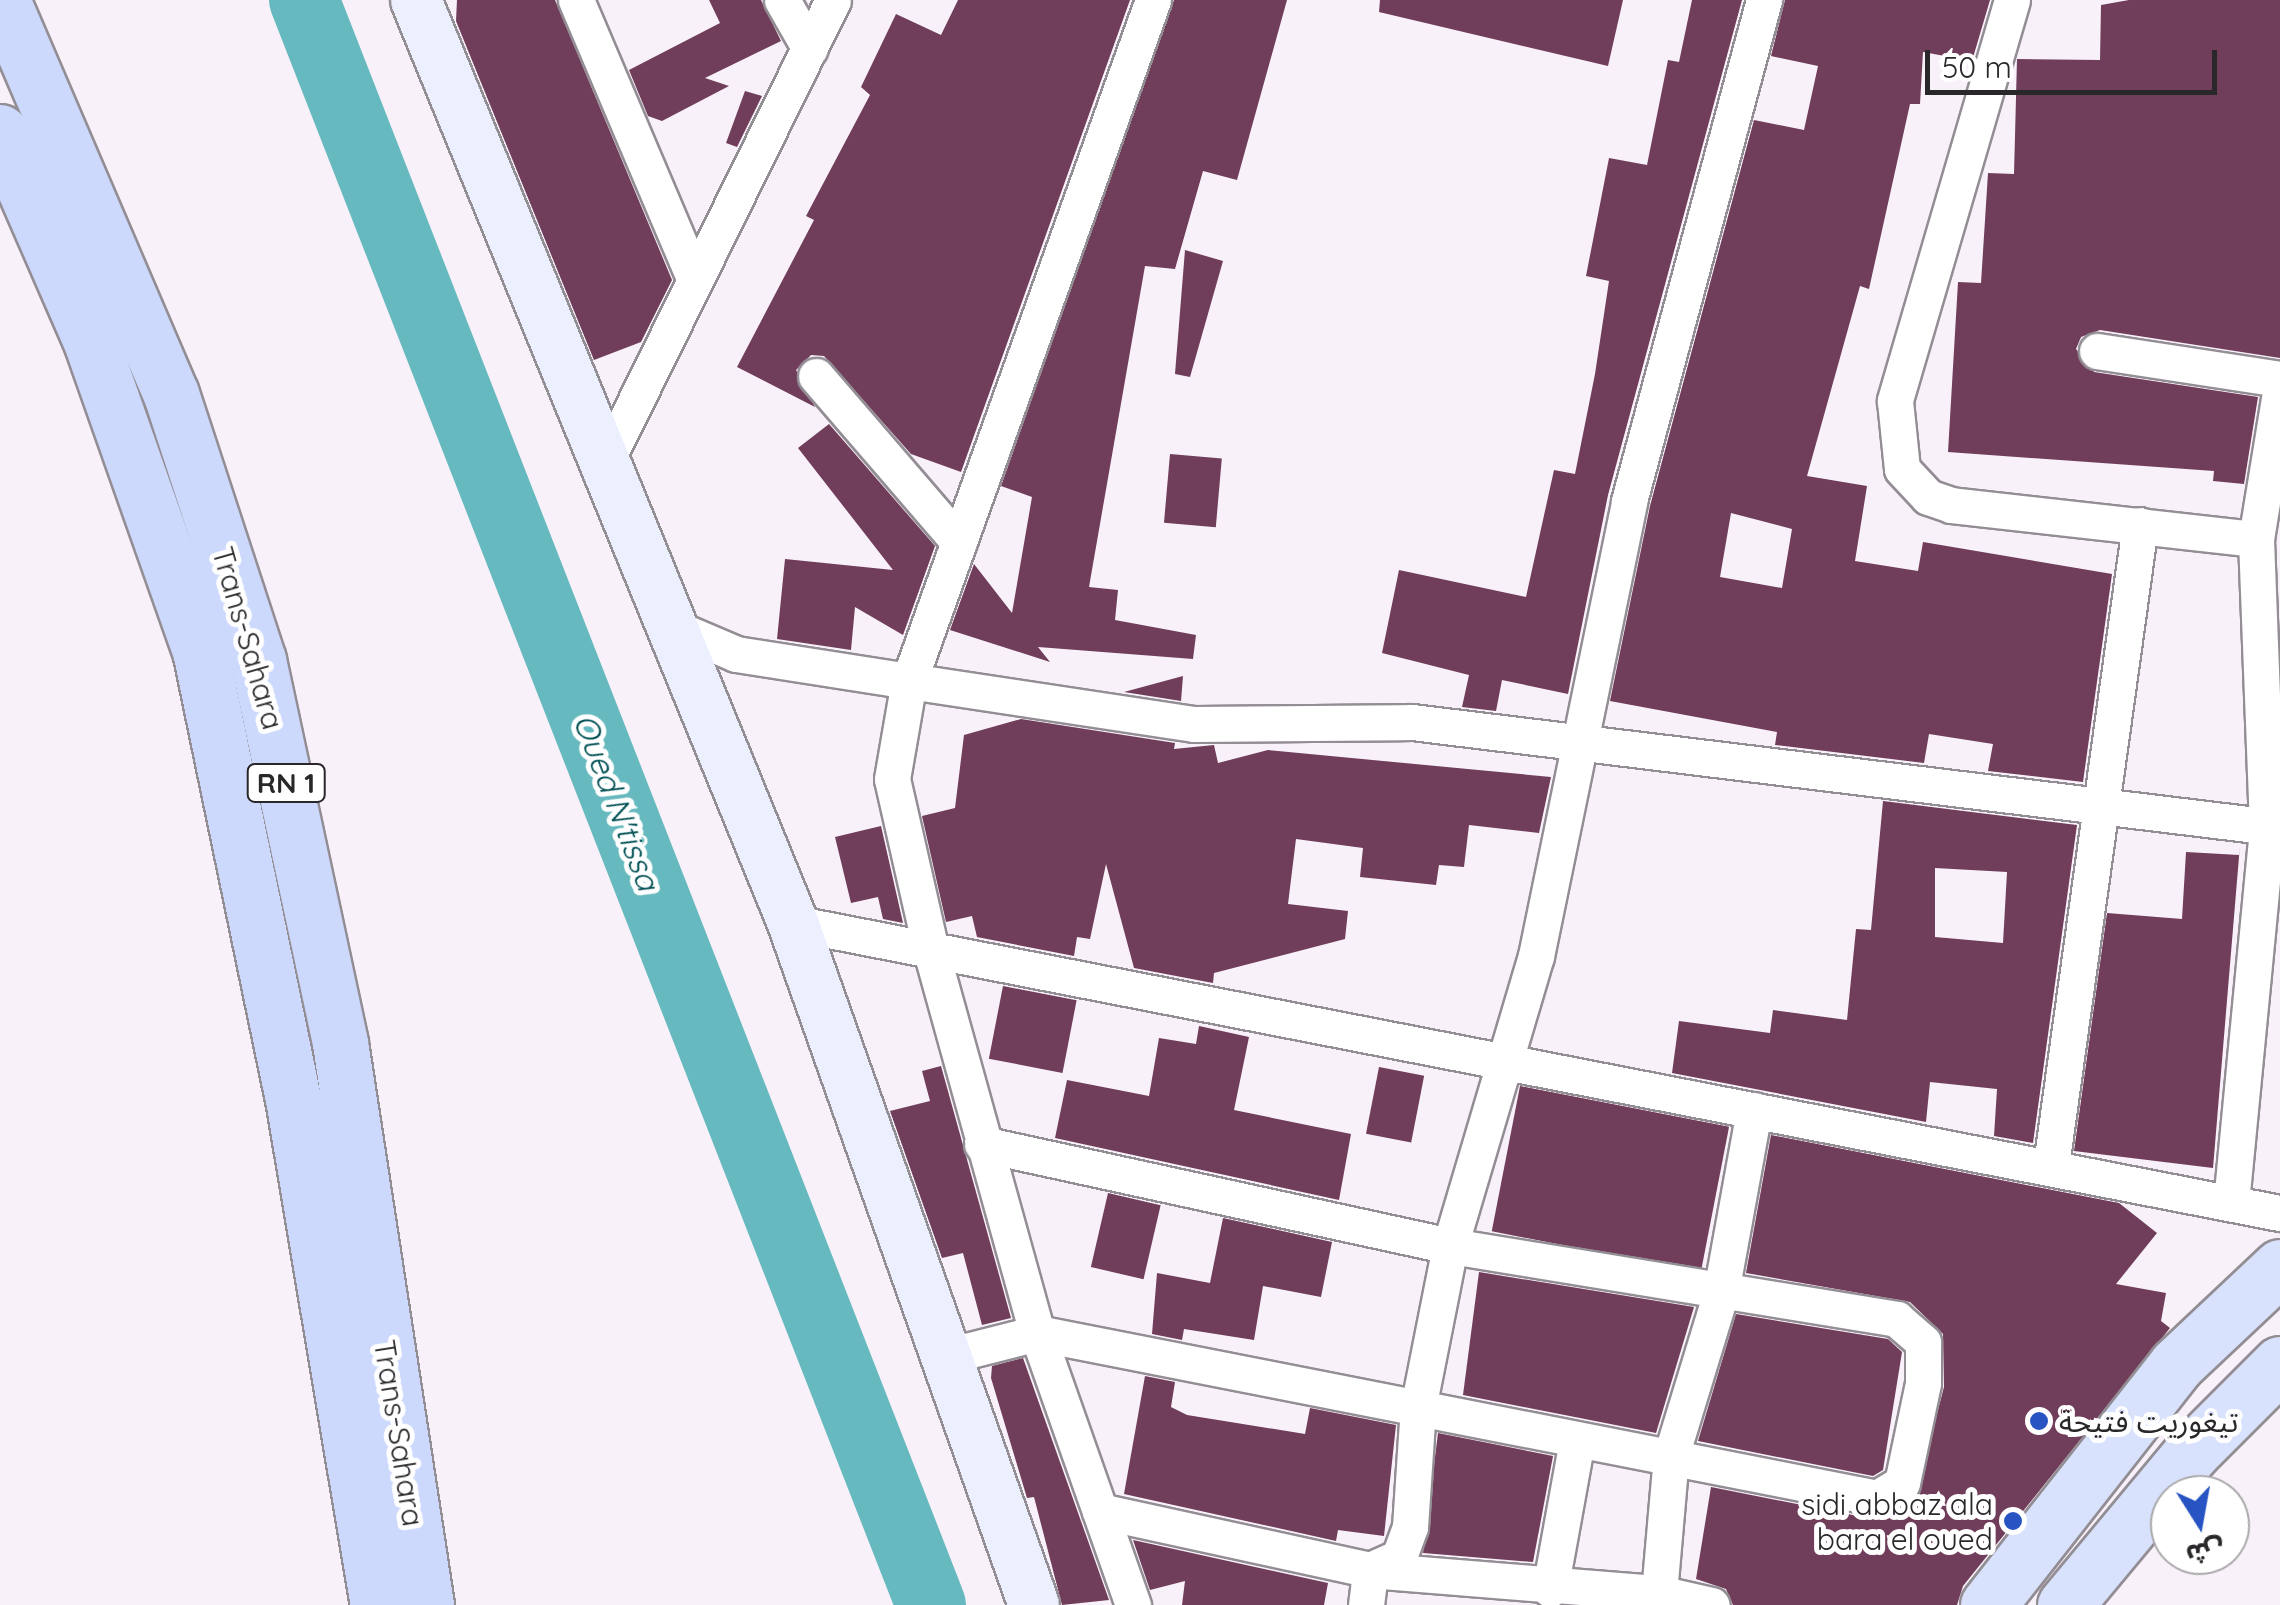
<!DOCTYPE html>
<meta charset="utf-8">
<style>
body{margin:0}
#map{position:relative;width:2280px;height:1605px;overflow:hidden;background:#f8f1f9;font-family:Quicksand,"Noto Sans Arabic",sans-serif}
div>[style]{position:absolute}
[style*='--x']{left:calc(var(--x)*1px);top:calc(var(--y)*1px);width:calc(var(--w)*1px);rotate:calc(var(--a)*1deg)}
.river>*{height:70px;margin:-35px;padding:0 35px;transform-origin:35px;border-radius:35px;background:#66b9be}
.building>*{inset:0;background:#703d5a;transform-origin:0 0}
.roads{filter:drop-shadow(2px 0 #938d94) drop-shadow(-2px 0 #938d94) drop-shadow(0 2px #938d94) drop-shadow(0 -2px #938d94)}
.minor>*{height:35px;margin:-17.5px;padding:0 17.5px;transform-origin:17.5px;border-radius:17.5px;background:#fff}
.secondary>*{height:50px;margin:-25px;padding:0 25px;transform-origin:25px;border-radius:25px;background:#ecf0fe}
.primary>*{height:55px;margin:-27.5px;padding:0 27.5px;transform-origin:27.5px;border-radius:27.5px;background:#d9e2fd}
.trunk>*{height:55px;margin:-27.5px;padding:0 27.5px;transform-origin:27.5px;border-radius:27.5px;background:#ccd8fc}
.dots>*{width:28px;height:28px;translate:-50% -50%;box-sizing:border-box;border:5px solid #fff;border-radius:50%}
span{translate:-50% -50%;white-space:nowrap;text-align:center;line-height:1.15;-webkit-text-stroke:10px #fff;paint-order:stroke}
.shield-label span{padding:2px 8px;background:#fff;border:2px solid;border-radius:8px;-webkit-text-stroke-width:0}
.shield-label{font-size:28px;color:#2a272a;font-weight:700}
.street-label{font-size:30px;color:#2a272a}
.poi-label{font-size:30px;color:#2a272a}
.left{translate:0 -50%;text-align:left}
.right{translate:-100% -50%;text-align:right}
.water-label{font-size:32px;color:#005054;font-style:italic}
.north{position:absolute;left:2150px;top:1475px;width:100px;height:100px;box-sizing:border-box;background:#fff;border:2px solid #aaa9aa;border-radius:50%;rotate:169deg;font-size:28px;font-weight:700;line-height:40px;text-align:center;color:#2a272a}
.north::after{content:'';display:block;margin:auto;width:35px;height:45px;background:#2854c3;clip-path:polygon(50% 0,100% 100%,50% 72%,0 100%)}
.scale{position:absolute;left:1925px;top:50px;width:292px;height:45px;box-sizing:border-box;border:5px solid #2a272a;border-top:0;padding-left:12px;font-size:30px;line-height:35px;white-space:nowrap;color:#2a272a;-webkit-text-stroke:8px #fff;paint-order:stroke}
</style>
<div id="map">
<div class="river">
<div style="--x:304;--y:0;--w:1723;--a:68.66"></div>
</div>
<div class="building">
<div style="clip-path:polygon(457px 0,555px 0,672px 280px,641px 342px,594px 360px,456px 21px)"></div>
<div style="clip-path:polygon(709px 0,761px 0,781px 41px,705px 78px,729px 86px,662px 121px,648px 116px,629px 70px,720px 23px)"></div>
<div style="clip-path:polygon(958px 0,1130px 0,961px 472px,911px 454px,824px 356px,811px 355px,796px 370px,815px 407px,737px 367px,814px 220px,806px 216px,870px 95px,861px 87px,896px 14px,941px 35px)"></div>
<div style="clip-path:polygon(1174px 0,1287px 0,1237px 180px,1203px 171px,1175px 269px,1145px 266px,1089px 587px,1118px 590px,1115px 620px,1196px 635px,1193px 659px,1038px 647px,1050px 662px,950px 630px,974px 564px,1012px 613px,1032px 497px,1001px 486px)"></div>
<div style="clip-path:polygon(1380px 0,1623px 0,1608px 66px,1379px 12px)"></div>
<div style="clip-path:polygon(1692px 0,1742px 0,1608px 495px,1568px 694px,1502px 680px,1496px 711px,1462px 707px,1469px 675px,1382px 653px,1399px 570px,1526px 597px,1554px 470px,1575px 474px,1595px 374px,1609px 281px,1586px 276px,1609px 158px,1647px 165px,1668px 60px,1679px 62px)"></div>
<div style="clip-path:polygon(evenodd,1785px 0,1990px 0,1972px 61px,1923px 52px,1920px 104px,1910px 104px,1869px 289px,1860px 286px,1807px 476px,1867px 486px,1855px 561px,1918px 571px,1923px 542px,2112px 574px,2083px 782px,1988px 771px,1993px 744px,1929px 734px,1924px 763px,1775px 745px,1777px 732px,1610px 701px,1650px 506px,1754px 120px,1804px 130px,1818px 66px,1771px 56px,1785px 0,1731px 513px,1792px 529px,1782px 588px,1720px 577px,1731px 513px)"></div>
<div style="clip-path:polygon(2129px 0,2280px 0,2280px 358px,2100px 330px,2081px 337px,2076px 349px,2094px 372px,2258px 397px,2244px 484px,2213px 481px,2214px 471px,1948px 452px,1958px 282px,1981px 283px,1988px 173px,2014px 174px,2017px 59px,2100px 60px,2101px 5px)"></div>
<div style="clip-path:polygon(745px 91px,762px 96px,737px 147px,726px 143px)"></div>
<div style="clip-path:polygon(1185px 250px,1223px 261px,1190px 377px,1175px 374px)"></div>
<div style="clip-path:polygon(829px 424px,935px 546px,903px 635px,855px 607px,851px 650px,777px 639px,785px 559px,893px 570px,798px 448px)"></div>
<div style="left:1170px;top:454px;width:52px;height:69px;rotate:5deg"></div>
<div style="clip-path:polygon(1183px 676px,1181px 701px,1124px 692px)"></div>
<div style="clip-path:polygon(1021px 719px,1175px 743px,1174px 749px,1214px 745px,1218px 763px,1268px 750px,1551px 777px,1539px 833px,1469px 825px,1464px 867px,1439px 865px,1436px 885px,1360px 877px,1363px 848px,1296px 839px,1288px 904px,1348px 911px,1345px 939px,1214px 973px,1213px 983px,1134px 968px,1106px 864px,1090px 939px,1077px 937px,1074px 956px,977px 937px,972px 916px,946px 922px,922px 816px,955px 808px,964px 735px)"></div>
<div style="clip-path:polygon(evenodd,1883px 801px,2077px 825px,2033px 1143px,1994px 1136px,1997px 1089px,1930px 1082px,1926px 1122px,1672px 1073px,1679px 1021px,1770px 1033px,1773px 1010px,1847px 1020px,1856px 929px,1871px 930px,1883px 801px,1935px 868px,2007px 872px,2003px 943px,1935px 937px,1935px 868px)"></div>
<div style="clip-path:polygon(881px 826px,903px 923px,883px 919px,878px 897px,851px 903px,835px 837px)"></div>
<div style="clip-path:polygon(2240px 845px,2213px 1168px,2074px 1151px,2107px 913px,2182px 919px,2186px 852px,2239px 855px)"></div>
<div style="left:1003px;top:986px;width:75px;height:74px;rotate:11deg"></div>
<div style="clip-path:polygon(1199px 1026px,1249px 1037px,1234px 1110px,1351px 1134px,1339px 1200px,1055px 1138px,1067px 1080px,1149px 1096px,1159px 1038px,1196px 1044px)"></div>
<div style="clip-path:polygon(941px 1066px,1011px 1318px,982px 1325px,963px 1253px,942px 1258px,890px 1111px,930px 1101px,922px 1071px)"></div>
<div style="left:1379px;top:1067px;width:46px;height:68px;rotate:11deg"></div>
<div style="left:1520px;top:1086px;width:213px;height:148px;rotate:11deg"></div>
<div style="clip-path:polygon(1771px 1135px,2119px 1203px,2157px 1233px,2116px 1284px,2166px 1293px,2161px 1321px,2170px 1328px,1963px 1586px,1957px 1605px,1733px 1605px,1726px 1589px,1696px 1579px,1711px 1487px,1873px 1519px,1914px 1501px,1944px 1387px,1943px 1334px,1910px 1302px,1746px 1273px)"></div>
<div style="left:1108px;top:1193px;width:54px;height:76px;rotate:13deg"></div>
<div style="clip-path:polygon(1223px 1218px,1332px 1242px,1321px 1297px,1263px 1286px,1254px 1340px,1184px 1329px,1182px 1340px,1152px 1334px,1157px 1273px,1210px 1283px)"></div>
<div style="clip-path:polygon(1479px 1272px,1694px 1307px,1656px 1433px,1463px 1395px)"></div>
<div style="clip-path:polygon(1736px 1314px,1888px 1339px,1902px 1352px,1883px 1470px,1873px 1476px,1698px 1441px)"></div>
<div style="clip-path:polygon(1023px 1358px,1109px 1600px,1062px 1605px,1034px 1497px,1027px 1498px,991px 1378px,992px 1366px)"></div>
<div style="clip-path:polygon(1145px 1376px,1175px 1382px,1171px 1407px,1187px 1415px,1305px 1434px,1310px 1408px,1396px 1425px,1384px 1536px,1338px 1530px,1336px 1541px,1124px 1494px)"></div>
<div style="clip-path:polygon(1438px 1433px,1553px 1456px,1533px 1562px,1423px 1553px)"></div>
<div style="clip-path:polygon(1133px 1540px,1328px 1583px,1324px 1605px,1182px 1605px,1185px 1581px,1150px 1590px)"></div>
</div>
<div class="roads">
<div class="minor">
<div style="--x:576;--y:0;--w:297;--a:67"></div>
<div style="--x:782;--y:0;--w:56;--a:60.3"></div>
<div style="--x:2012;--y:0;--w:418;--a:106.3"></div>
<div style="--x:1895;--y:401;--w:68;--a:84.1"></div>
<div style="--x:1902;--y:469;--w:38;--a:47"></div>
<div style="--x:1928;--y:497;--w:24;--a:19"></div>
<div style="--x:1951;--y:505;--w:307;--a:6.4"></div>
<div style="--x:2097;--y:351;--w:185;--a:8.7"></div>
<div style="--x:816;--y:376;--w:219;--a:49.3"></div>
<div style="--x:608;--y:457;--w:509;--a:-63.79"></div>
<div style="--x:666;--y:624;--w:76;--a:23.2"></div>
<div style="--x:736;--y:654;--w:175;--a:8.9"></div>
<div style="--x:909;--y:681;--w:723;--a:-70.29"></div>
<div style="--x:793;--y:923;--w:1515;--a:11.04"></div>
<div style="--x:2051;--y:1165;--w:646;--a:-82.08"></div>
<div style="--x:2231;--y:1203;--w:379;--a:-84.5"></div>
<div style="--x:2267;--y:826;--w:287;--a:-92.2"></div>
<div style="--x:2256;--y:539;--w:148;--a:-80.7"></div>
<div style="--x:947;--y:1356;--w:93;--a:-14.3"></div>
<div style="--x:1037;--y:1333;--w:856;--a:11.11"></div>
<div style="--x:1877;--y:1498;--w:29;--a:-31"></div>
<div style="--x:1902;--y:1483;--w:102;--a:-78.1"></div>
<div style="--x:1923;--y:1383;--w:41;--a:-90"></div>
<div style="--x:1923;--y:1342;--w:35;--a:-139"></div>
<div style="--x:1897;--y:1319;--w:453;--a:-170.7"></div>
<div style="--x:1450;--y:1246;--w:479;--a:-167.7"></div>
<div style="--x:1100;--y:1511;--w:276;--a:12.3"></div>
<div style="--x:1370;--y:1570;--w:290;--a:4.6"></div>
<div style="--x:1659;--y:1593;--w:54;--a:12.8"></div>
<div style="--x:1550;--y:1589;--w:151;--a:-79.7"></div>
<div style="--x:1659;--y:1593;--w:138;--a:-85"></div>
<div style="--x:1671;--y:1456;--w:171;--a:-73"></div>
<div style="--x:1721;--y:1292;--w:185;--a:-79.7"></div>
<div style="--x:1133;--y:1605;--w:288;--a:-109.4"></div>
<div style="--x:1037;--y:1333;--w:392;--a:-105.5"></div>
<div style="--x:932;--y:955;--w:180;--a:-102.8"></div>
<div style="--x:892;--y:779;--w:99;--a:-80.2"></div>
<div style="--x:909;--y:681;--w:288;--a:8.6"></div>
<div style="--x:1194;--y:724;--w:218;--a:-0.5"></div>
<div style="--x:1412;--y:722;--w:874;--a:6.96"></div>
<div style="--x:1366;--y:1605;--w:35;--a:-83"></div>
<div style="--x:1370;--y:1570;--w:32;--a:-24"></div>
<div style="--x:1399;--y:1557;--w:32;--a:-70"></div>
<div style="--x:1410;--y:1527;--w:119;--a:-86.2"></div>
<div style="--x:1418;--y:1408;--w:165;--a:-78.8"></div>
<div style="--x:1450;--y:1246;--w:302;--a:-73.5"></div>
<div style="--x:1536;--y:956;--w:464;--a:-78.4"></div>
<div style="--x:1629;--y:501;--w:519;--a:-74.92"></div>
</div>
<div class="secondary">
<div style="--x:416;--y:0;--w:997;--a:67.78"></div>
<div style="--x:793;--y:923;--w:723;--a:70.54"></div>
</div>
<div class="primary">
<div style="--x:1988;--y:1605;--w:305;--a:-51.9"></div>
<div style="--x:2176;--y:1365;--w:143;--a:-43.3"></div>
<div style="--x:2065;--y:1605;--w:200;--a:-50.3"></div>
<div style="--x:2193;--y:1451;--w:123;--a:-45"></div>
</div>
<div class="trunk">
<div style="--x:2;--y:0;--w:429;--a:66.8"></div>
<div style="--x:171;--y:394;--w:280;--a:71.9"></div>
<div style="--x:258;--y:660;--w:392;--a:77.9"></div>
<div style="--x:340;--y:1043;--w:569;--a:81.3"></div>
<div style="--x:0;--y:132;--w:231;--a:66.5"></div>
<div style="--x:92;--y:344;--w:324;--a:70.6"></div>
<div style="--x:200;--y:650;--w:458;--a:78.3"></div>
<div style="--x:293;--y:1098;--w:514;--a:80.48"></div>
</div>
</div>
<div class="dots">
<div style="left:2039px;top:1421px;background:#2854c3"></div>
<div style="left:2013px;top:1521px;background:#2854c3"></div>
</div>
<div class="shield-label">
<span style="left:286px;top:783px">RN 1</span>
</div>
<div class="street-label">
<span style="left:248px;top:638px;rotate:74deg">Trans-Sahara</span>
<span style="left:399px;top:1433px;rotate:81deg">Trans-Sahara</span>
</div>
<div class="poi-label">
<span class="left" style="left:2059px;top:1421px">تيغوريت فتيحة</span>
<span class="right" style="left:1993px;top:1521px">sidi abbaz ala<br>bara el oued</span>
</div>
<div class="water-label">
<span style="left:617px;top:802px;rotate:69deg">Oued N'tissa</span>
</div>
<div class="north">ش</div>
<div class="scale">50 m</div>
</div>
